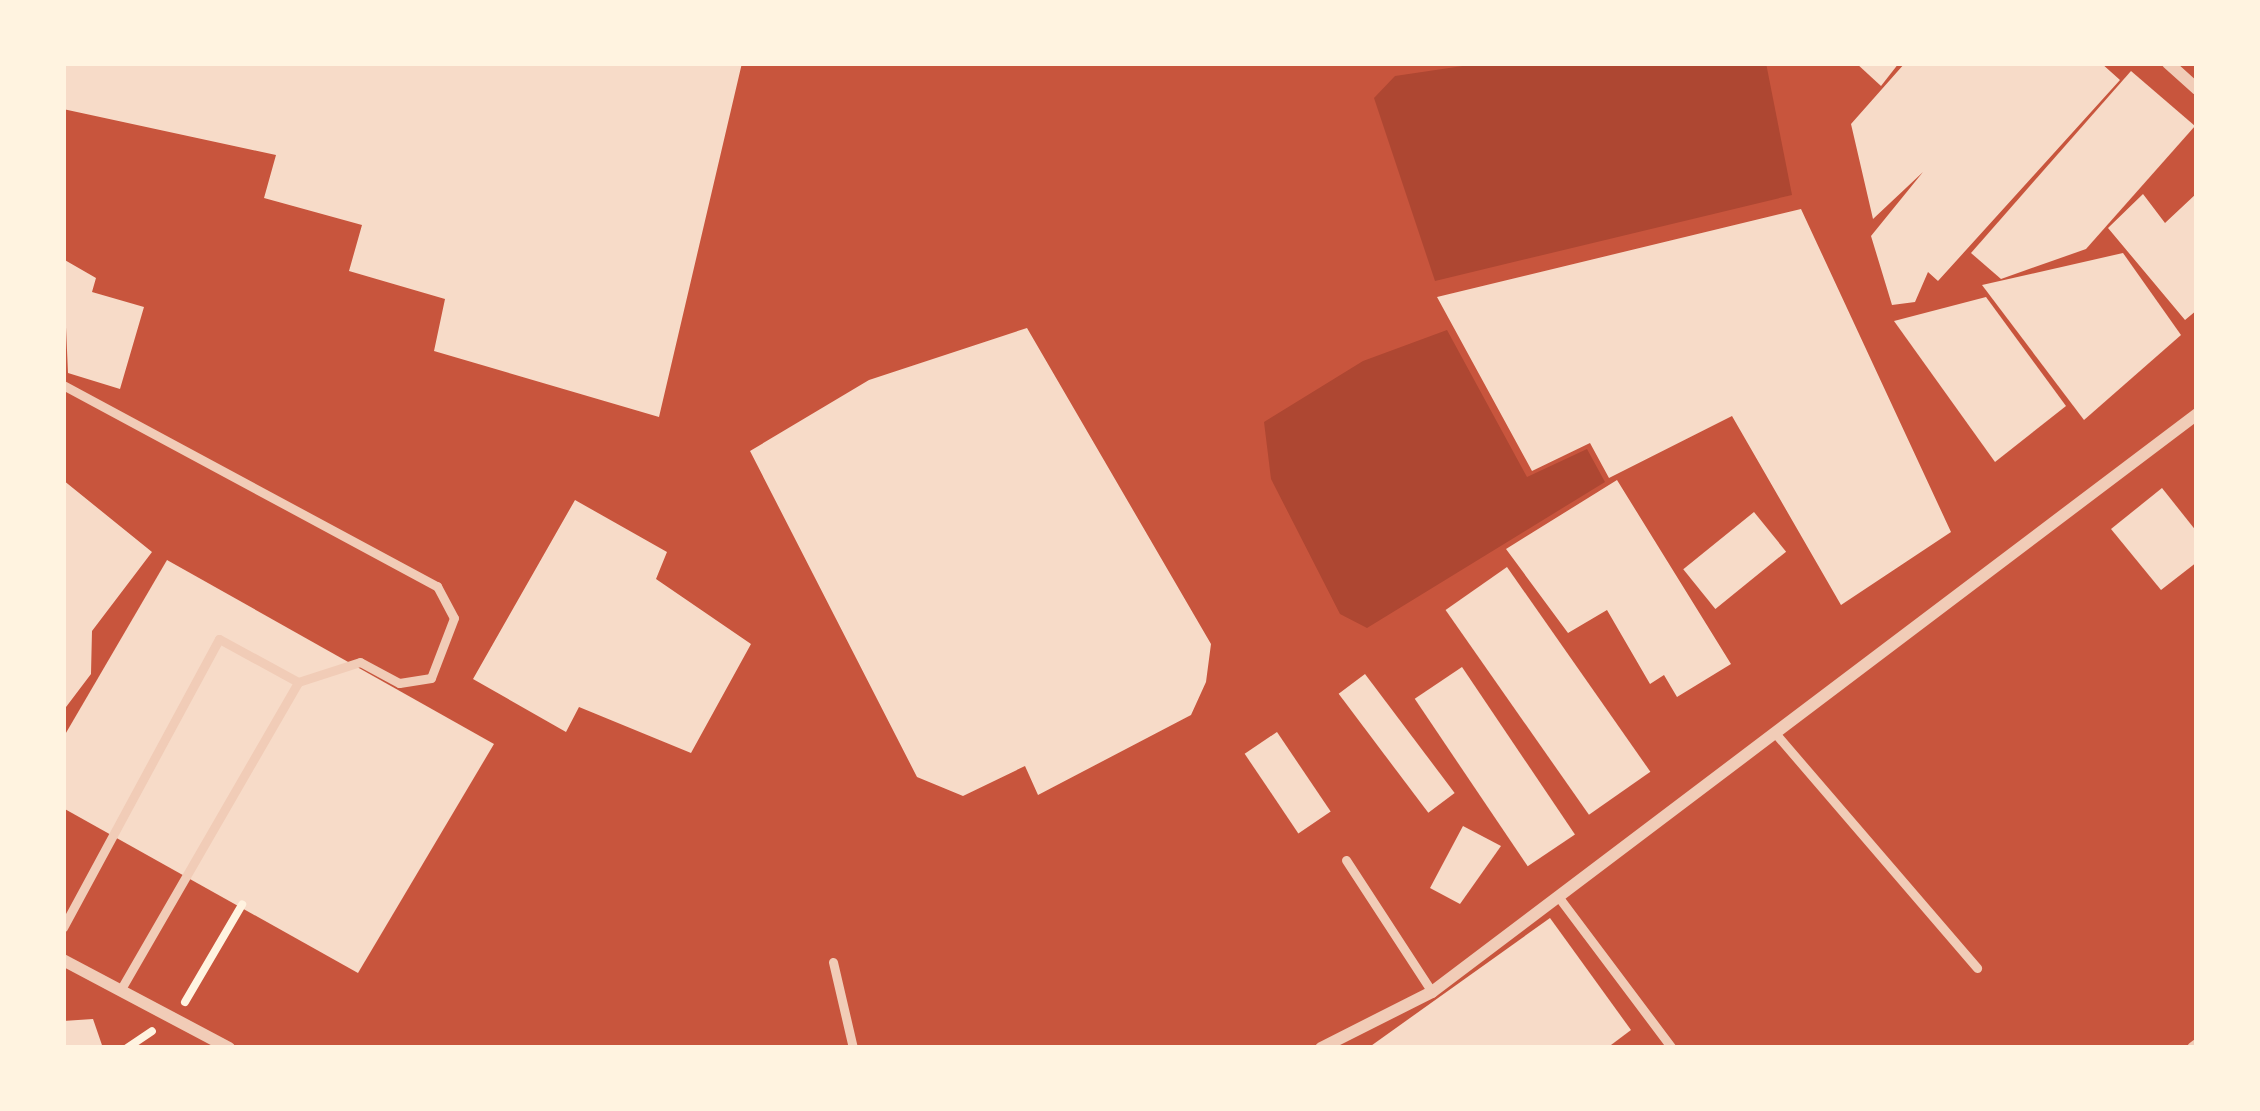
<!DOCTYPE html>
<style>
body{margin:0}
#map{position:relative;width:2260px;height:1111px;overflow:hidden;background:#c8553d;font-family:Raleway,sans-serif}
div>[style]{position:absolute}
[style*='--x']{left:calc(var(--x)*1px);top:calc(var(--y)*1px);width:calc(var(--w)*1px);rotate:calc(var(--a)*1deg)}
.green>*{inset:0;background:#ae4732}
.building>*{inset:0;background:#f7dbc8;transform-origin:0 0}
.path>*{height:8px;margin:-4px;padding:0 4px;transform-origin:4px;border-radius:4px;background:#fff3e0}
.service>*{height:9px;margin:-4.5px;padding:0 4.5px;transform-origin:4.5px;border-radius:4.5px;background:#f1ccb7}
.minor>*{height:12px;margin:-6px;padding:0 6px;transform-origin:6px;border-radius:6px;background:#f1ccb7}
span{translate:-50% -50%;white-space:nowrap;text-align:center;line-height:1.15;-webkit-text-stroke:12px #fff3e0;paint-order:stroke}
.frame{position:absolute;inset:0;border:66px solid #fff3e0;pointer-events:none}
</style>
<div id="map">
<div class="green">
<div style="clip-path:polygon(1483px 63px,1766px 63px,1792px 195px,1435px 281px,1374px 98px,1395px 76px)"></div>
<div style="clip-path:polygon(1447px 330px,1527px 477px,1587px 449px,1605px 482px,1367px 628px,1340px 614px,1271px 479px,1264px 422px,1363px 361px)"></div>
</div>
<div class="building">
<div style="clip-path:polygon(63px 63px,742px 63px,659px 417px,434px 351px,445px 299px,349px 271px,362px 225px,264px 198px,276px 155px,63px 109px)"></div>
<div style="clip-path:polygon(1856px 63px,1899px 63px,1881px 86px)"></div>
<div style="clip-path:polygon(1905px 63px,2101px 63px,2120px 80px,1938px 281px,1928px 272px,1915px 302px,1892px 305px,1871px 236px,1923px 172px,1873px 219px,1851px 124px)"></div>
<div style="clip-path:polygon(2131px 71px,2195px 126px,2086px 249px,2001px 279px,1971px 253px)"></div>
<div style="clip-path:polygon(2197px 193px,2197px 310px,2185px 320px,2108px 228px,2143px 194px,2165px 223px)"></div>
<div style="clip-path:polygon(1801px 209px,1951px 532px,1841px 605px,1732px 416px,1609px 478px,1590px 443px,1532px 471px,1437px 297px)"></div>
<div style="clip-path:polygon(2123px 253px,2181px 335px,2084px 420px,1982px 285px)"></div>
<div style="clip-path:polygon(63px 259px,96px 278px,92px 292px,144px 307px,120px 389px,68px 373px)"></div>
<div style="clip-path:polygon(1986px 297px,2066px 406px,1995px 462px,1894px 321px)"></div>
<div style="clip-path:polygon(1027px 328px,1211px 644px,1206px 682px,1191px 715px,1038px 795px,1025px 766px,963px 796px,917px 777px,750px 451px,869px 380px)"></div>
<div style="clip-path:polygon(63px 480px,152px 552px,92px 631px,91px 674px,63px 711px)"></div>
<div style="clip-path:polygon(1617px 480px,1731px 664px,1677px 697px,1664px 675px,1650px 684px,1607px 610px,1568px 633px,1506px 549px)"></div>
<div style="clip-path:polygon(2162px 488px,2197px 532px,2197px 562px,2161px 590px,2111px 529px)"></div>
<div style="clip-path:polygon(575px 500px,667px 552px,656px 579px,751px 644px,691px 753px,579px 707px,566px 732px,473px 679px)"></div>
<div style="left:1754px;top:512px;width:51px;height:91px;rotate:51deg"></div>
<div style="clip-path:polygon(167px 560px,494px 744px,358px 973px,63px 808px,63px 738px)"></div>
<div style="left:1507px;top:567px;width:250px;height:75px;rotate:55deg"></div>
<div style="left:1462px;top:667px;width:202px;height:57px;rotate:56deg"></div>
<div style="left:1365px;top:674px;width:149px;height:33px;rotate:53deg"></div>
<div style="left:1277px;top:732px;width:96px;height:39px;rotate:56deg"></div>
<div style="clip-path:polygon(1463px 826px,1501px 846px,1460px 904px,1430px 888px)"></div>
<div style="clip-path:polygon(1550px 918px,1631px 1030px,1607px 1048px,1368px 1048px)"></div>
<div style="clip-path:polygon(93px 1019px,103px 1048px,63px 1048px,63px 1021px)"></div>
</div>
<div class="path">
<div style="--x:185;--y:1002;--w:113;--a:-59.6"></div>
<div style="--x:127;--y:1048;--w:30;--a:-34"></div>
</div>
<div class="service">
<div style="--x:63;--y:385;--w:425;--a:28.3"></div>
<div style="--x:437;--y:586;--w:36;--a:62"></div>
<div style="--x:454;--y:618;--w:64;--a:111"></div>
<div style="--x:431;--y:678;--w:32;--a:171"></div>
<div style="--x:399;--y:683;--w:44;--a:-151.7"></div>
<div style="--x:360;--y:662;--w:65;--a:162.1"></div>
<div style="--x:298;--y:682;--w:90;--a:-151.4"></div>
<div style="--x:219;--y:639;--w:328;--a:118.4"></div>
<div style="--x:1775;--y:733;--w:310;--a:49.3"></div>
<div style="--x:1346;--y:860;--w:158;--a:56.9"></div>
<div style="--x:1560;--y:899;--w:186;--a:53.1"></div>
<div style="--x:833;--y:962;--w:88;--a:76.9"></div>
<div style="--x:121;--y:989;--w:354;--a:-60"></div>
</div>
<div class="minor">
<div style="--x:2168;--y:63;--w:39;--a:42"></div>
<div style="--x:63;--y:960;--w:188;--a:27.9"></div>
<div style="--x:1321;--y:1048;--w:124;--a:-26.8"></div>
<div style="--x:1432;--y:992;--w:959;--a:-37.07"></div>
<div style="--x:2193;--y:1048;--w:5;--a:-37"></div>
</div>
<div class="frame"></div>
</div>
